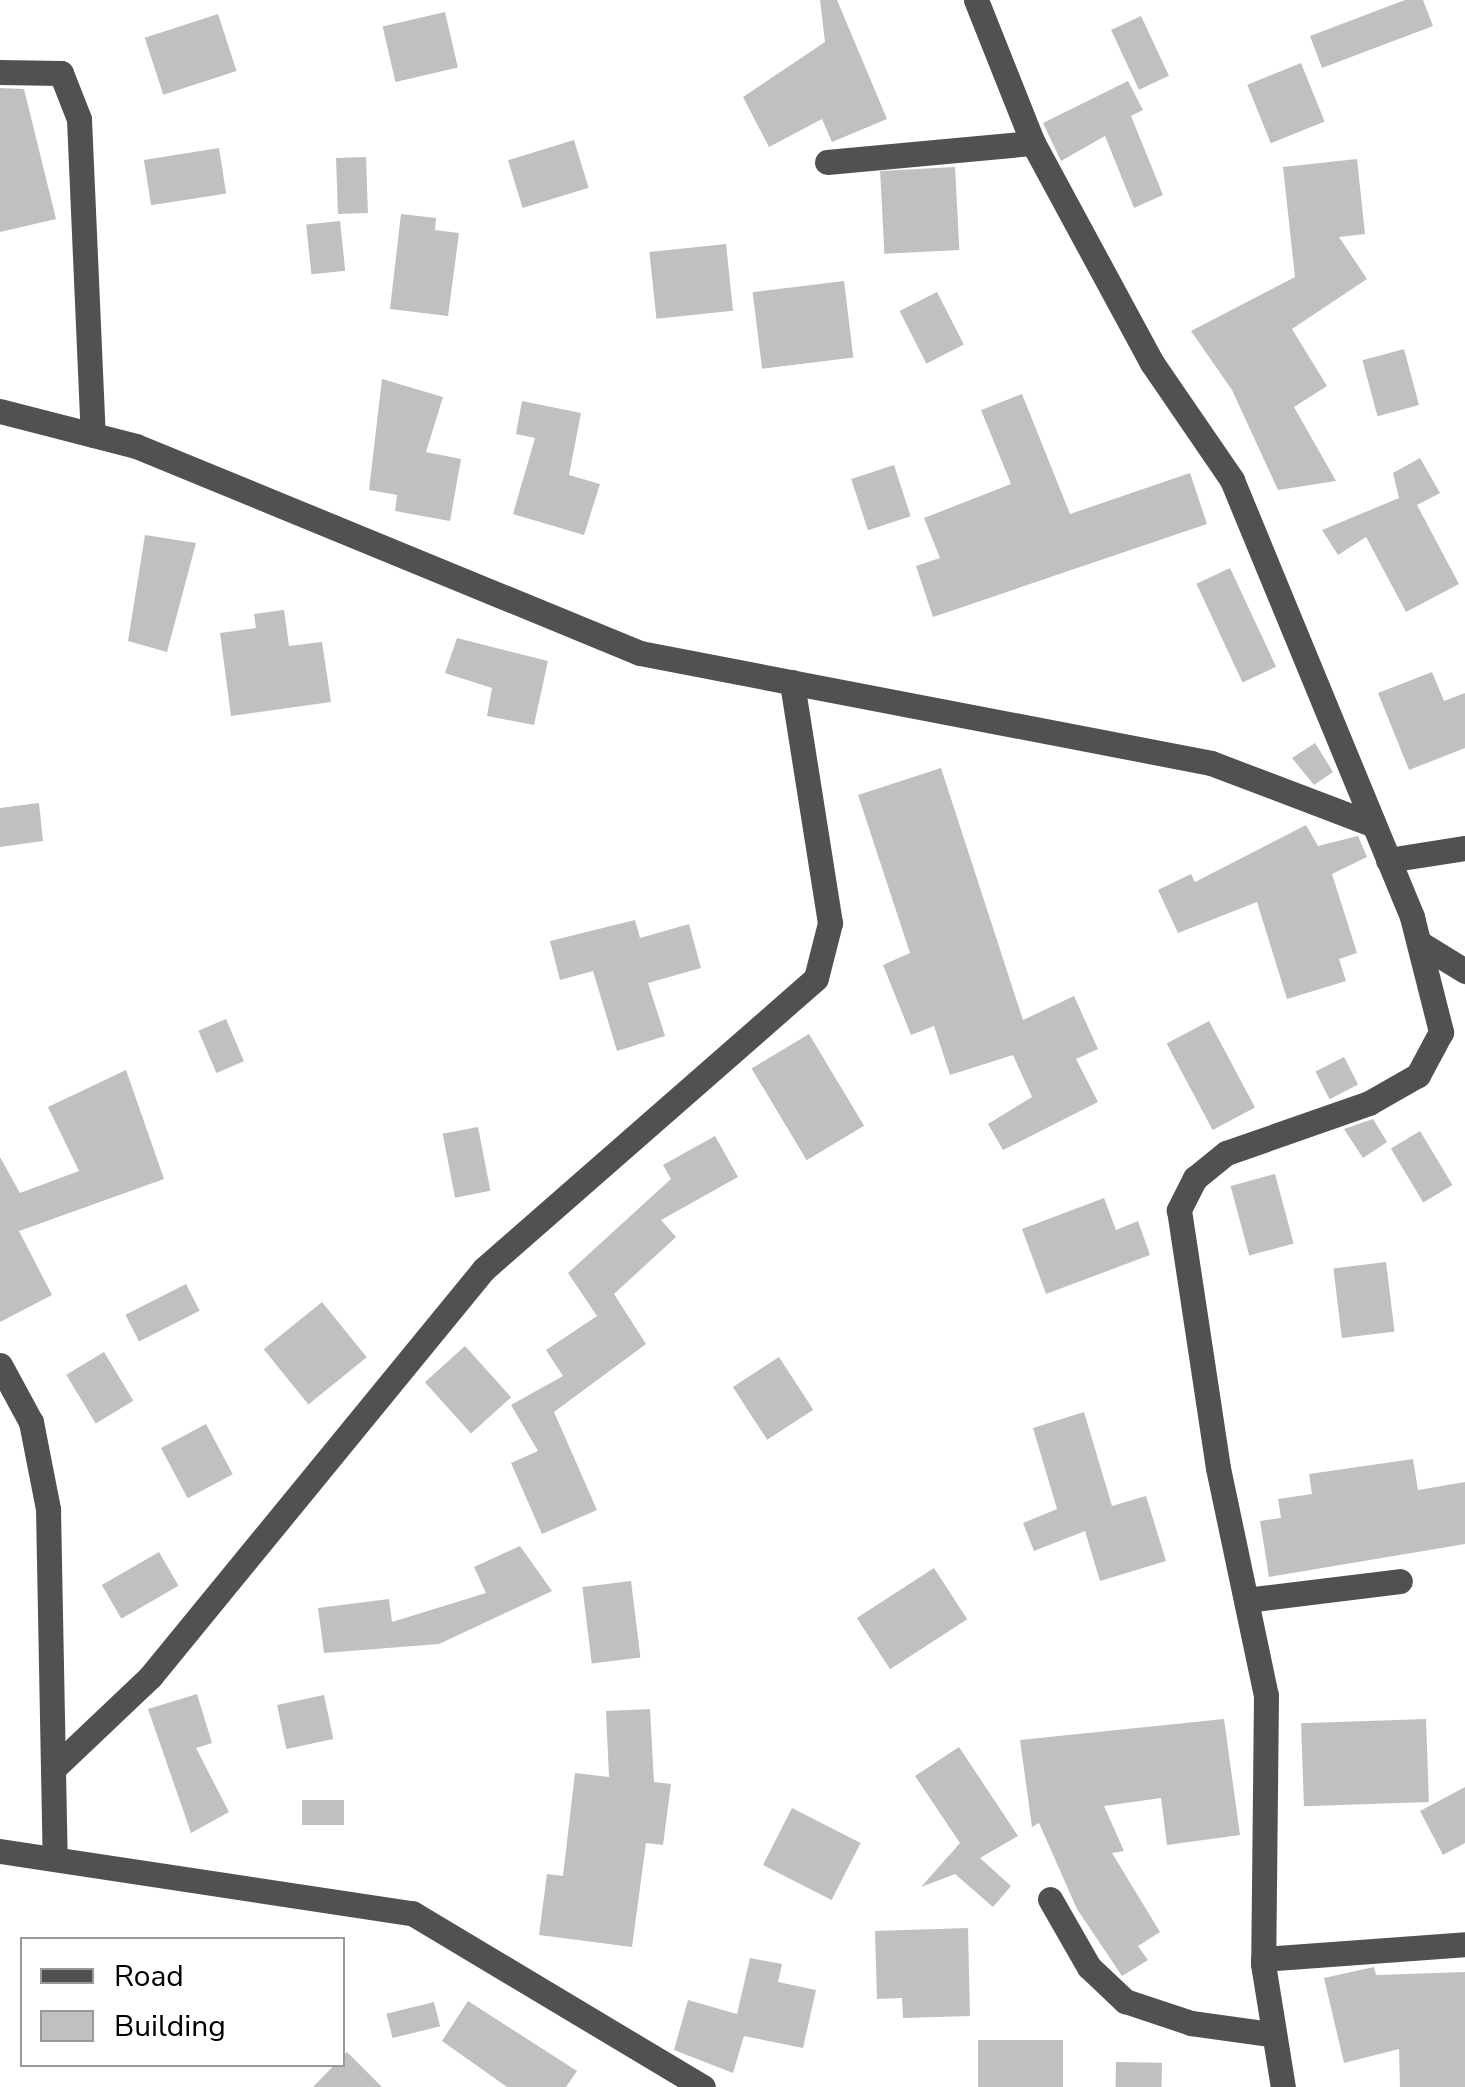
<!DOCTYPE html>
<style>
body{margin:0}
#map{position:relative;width:1465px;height:2087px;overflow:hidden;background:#fff;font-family:"Nunito Sans",sans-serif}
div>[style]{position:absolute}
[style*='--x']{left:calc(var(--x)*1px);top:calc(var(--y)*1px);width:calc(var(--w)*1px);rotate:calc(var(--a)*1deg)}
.building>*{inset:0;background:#c0c0c0;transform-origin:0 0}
.minor>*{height:25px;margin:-12.5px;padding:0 12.5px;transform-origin:12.5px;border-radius:12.5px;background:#515151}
span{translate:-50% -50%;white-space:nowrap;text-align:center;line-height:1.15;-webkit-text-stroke:9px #fff;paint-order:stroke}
.legend{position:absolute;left:20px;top:1937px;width:325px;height:130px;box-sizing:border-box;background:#fff;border:2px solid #999;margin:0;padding:12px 18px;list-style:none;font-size:30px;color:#000}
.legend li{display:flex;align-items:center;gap:20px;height:50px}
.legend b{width:50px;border:2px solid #999}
</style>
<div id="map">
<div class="building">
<div style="clip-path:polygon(820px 0,837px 0,887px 119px,832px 142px,822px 119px,769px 147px,743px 97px,825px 42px)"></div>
<div style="clip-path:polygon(1405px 0,1423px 0,1433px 26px,1322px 68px,1310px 36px)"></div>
<div style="left:445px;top:12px;width:57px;height:64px;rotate:77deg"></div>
<div style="left:218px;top:14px;width:60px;height:77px;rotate:72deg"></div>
<div style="left:1141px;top:16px;width:66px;height:33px;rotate:65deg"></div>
<div style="left:1301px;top:63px;width:63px;height:58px;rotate:68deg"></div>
<div style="clip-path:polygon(1128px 81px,1143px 110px,1131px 116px,1163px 195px,1134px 208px,1105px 136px,1061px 161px,1043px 123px)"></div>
<div style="clip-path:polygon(0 88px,24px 89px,56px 219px,0 232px)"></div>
<div style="left:574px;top:140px;width:50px;height:69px;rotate:73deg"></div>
<div style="left:219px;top:148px;width:46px;height:76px;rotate:81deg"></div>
<div style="left:366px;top:157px;width:56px;height:30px;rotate:88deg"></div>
<div style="clip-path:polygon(1357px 159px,1365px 234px,1339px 237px,1367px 279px,1292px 329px,1327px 386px,1294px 407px,1336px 481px,1278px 490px,1232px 390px,1191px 331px,1295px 277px,1283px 167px)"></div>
<div style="left:955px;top:167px;width:83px;height:75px;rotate:87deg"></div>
<div style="clip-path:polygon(401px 214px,436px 218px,435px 230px,459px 233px,448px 316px,390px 309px)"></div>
<div style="left:340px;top:221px;width:50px;height:34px;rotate:84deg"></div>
<div style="left:726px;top:244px;width:67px;height:77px;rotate:84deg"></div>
<div style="left:844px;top:281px;width:77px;height:92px;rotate:83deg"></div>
<div style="left:937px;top:292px;width:59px;height:42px;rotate:63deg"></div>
<div style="left:1404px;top:349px;width:58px;height:43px;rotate:75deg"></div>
<div style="clip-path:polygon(382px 379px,443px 397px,426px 452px,461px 459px,450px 521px,395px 511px,397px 495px,369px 490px)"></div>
<div style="clip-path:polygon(1022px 394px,1070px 514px,1190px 473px,1207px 524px,933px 617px,916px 566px,940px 558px,924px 518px,1011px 484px,981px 410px)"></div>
<div style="clip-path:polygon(522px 401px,581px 413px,569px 475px,600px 484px,584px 535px,513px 514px,535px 438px,516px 434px)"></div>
<div style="clip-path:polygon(1420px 458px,1440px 493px,1417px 505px,1459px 584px,1406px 612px,1366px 537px,1338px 555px,1322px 530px,1399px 498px,1393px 473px)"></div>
<div style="left:894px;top:465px;width:54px;height:45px;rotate:72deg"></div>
<div style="clip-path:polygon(145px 535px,196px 543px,167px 652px,128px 641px)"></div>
<div style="left:1230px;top:568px;width:109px;height:37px;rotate:65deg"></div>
<div style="clip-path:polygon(284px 610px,289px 646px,322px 642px,331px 702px,231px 716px,220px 633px,256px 628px,254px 614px)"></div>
<div style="clip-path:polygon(457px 638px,548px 661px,534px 725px,487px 716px,492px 688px,445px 673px)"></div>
<div style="clip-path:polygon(1432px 672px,1444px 701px,1465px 693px,1465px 748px,1409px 770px,1378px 693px)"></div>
<div style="clip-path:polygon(1315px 743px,1333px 772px,1314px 785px,1292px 758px)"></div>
<div style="clip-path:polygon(941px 768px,1023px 1020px,1074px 996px,1098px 1049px,1076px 1059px,1098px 1102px,1003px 1150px,988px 1124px,1032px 1097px,1013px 1055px,950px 1075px,934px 1026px,911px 1035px,883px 965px,910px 953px,858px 795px)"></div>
<div style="clip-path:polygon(39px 803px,43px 841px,0 847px,0 808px)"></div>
<div style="clip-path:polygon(1306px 825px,1318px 846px,1358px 836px,1367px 857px,1332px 874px,1357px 953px,1339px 959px,1346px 981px,1287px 999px,1257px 902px,1178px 933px,1158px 890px,1191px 874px,1195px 882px)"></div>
<div style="clip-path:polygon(635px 920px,640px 938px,689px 924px,701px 968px,648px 983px,665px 1036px,617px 1051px,593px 971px,560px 980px,550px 941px)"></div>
<div style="left:226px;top:1019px;width:46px;height:30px;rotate:67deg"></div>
<div style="left:1209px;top:1021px;width:98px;height:48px;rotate:62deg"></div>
<div style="left:809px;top:1034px;width:107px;height:67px;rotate:59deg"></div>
<div style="left:1344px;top:1057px;width:31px;height:32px;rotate:63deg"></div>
<div style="clip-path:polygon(126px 1070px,164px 1179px,19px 1231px,52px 1295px,0 1322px,0 1157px,20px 1193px,79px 1171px,48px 1107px)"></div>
<div style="clip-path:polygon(1373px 1119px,1387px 1142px,1363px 1158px,1344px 1129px)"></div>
<div style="left:478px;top:1127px;width:65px;height:36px;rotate:79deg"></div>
<div style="left:1420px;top:1131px;width:63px;height:34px;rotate:59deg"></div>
<div style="clip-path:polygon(715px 1136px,738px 1177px,661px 1220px,676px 1237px,614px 1294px,646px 1344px,554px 1412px,597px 1510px,542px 1534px,511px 1463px,538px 1451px,511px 1405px,563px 1376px,546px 1350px,597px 1316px,568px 1273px,671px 1179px,663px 1165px)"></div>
<div style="left:1275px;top:1174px;width:72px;height:46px;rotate:75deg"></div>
<div style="clip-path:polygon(1104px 1198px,1116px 1230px,1138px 1221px,1150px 1255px,1046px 1294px,1022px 1229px)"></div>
<div style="left:1386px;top:1262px;width:70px;height:53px;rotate:83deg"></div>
<div style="left:186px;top:1284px;width:30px;height:68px;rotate:63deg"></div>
<div style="left:322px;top:1302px;width:71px;height:75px;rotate:51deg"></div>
<div style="left:465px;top:1346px;width:69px;height:54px;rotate:48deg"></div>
<div style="left:104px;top:1352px;width:57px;height:44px;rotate:59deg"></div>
<div style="left:779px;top:1357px;width:63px;height:55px;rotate:57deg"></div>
<div style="clip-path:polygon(1084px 1412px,1112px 1506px,1146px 1496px,1166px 1561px,1100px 1581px,1085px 1531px,1034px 1551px,1023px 1523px,1057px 1509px,1033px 1428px)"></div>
<div style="left:206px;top:1424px;width:57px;height:51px;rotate:62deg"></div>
<div style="clip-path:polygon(1413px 1459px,1418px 1490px,1465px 1482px,1465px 1544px,1269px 1577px,1260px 1521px,1281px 1518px,1278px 1499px,1312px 1494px,1309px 1474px)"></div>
<div style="clip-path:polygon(520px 1546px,552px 1591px,439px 1644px,324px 1653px,318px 1608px,389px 1599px,392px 1622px,486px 1593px,474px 1567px)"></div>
<div style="left:159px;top:1552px;width:39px;height:66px;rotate:60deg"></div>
<div style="left:934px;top:1568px;width:61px;height:92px;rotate:57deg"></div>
<div style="left:631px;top:1581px;width:77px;height:49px;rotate:83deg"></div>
<div style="clip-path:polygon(197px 1694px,212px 1743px,196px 1748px,229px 1812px,191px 1833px,148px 1709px)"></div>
<div style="left:324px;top:1695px;width:45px;height:48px;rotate:78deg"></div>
<div style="clip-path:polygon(650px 1709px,654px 1782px,671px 1784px,663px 1845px,646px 1843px,632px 1947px,539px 1935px,547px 1874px,563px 1876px,575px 1773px,609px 1777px,606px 1711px)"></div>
<div style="clip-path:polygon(1224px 1719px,1240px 1835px,1167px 1845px,1161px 1798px,1104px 1806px,1124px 1851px,1112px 1853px,1160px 1932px,1138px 1946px,1148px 1960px,1122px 1976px,1077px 1909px,1039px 1823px,1032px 1827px,1020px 1740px)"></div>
<div style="left:1426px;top:1719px;width:83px;height:125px;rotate:88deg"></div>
<div style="clip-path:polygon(959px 1747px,1018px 1836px,980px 1858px,1011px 1886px,993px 1907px,955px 1874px,921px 1887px,960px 1843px,915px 1776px)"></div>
<div style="clip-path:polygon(1465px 1787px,1465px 1843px,1443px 1855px,1420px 1811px)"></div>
<div style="left:302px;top:1800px;width:42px;height:25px"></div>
<div style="left:792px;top:1808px;width:77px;height:64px;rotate:27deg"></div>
<div style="clip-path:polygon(968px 1928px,970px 2016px,903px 2018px,902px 1998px,877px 1999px,875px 1931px)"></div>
<div style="clip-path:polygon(750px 1958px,782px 1964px,778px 1982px,816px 1990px,803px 2048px,744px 2036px,733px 2073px,674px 2050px,688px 2000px,737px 2014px)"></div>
<div style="clip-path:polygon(1374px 1967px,1376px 1975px,1465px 1972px,1465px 2087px,1400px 2087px,1399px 2049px,1344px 2063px,1324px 1978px)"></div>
<div style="clip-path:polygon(468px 2001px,577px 2071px,566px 2087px,507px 2087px,442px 2041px)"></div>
<div style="left:434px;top:2002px;width:25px;height:49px;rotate:76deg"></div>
<div style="left:1063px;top:2040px;width:47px;height:85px;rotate:90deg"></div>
<div style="clip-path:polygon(347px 2052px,382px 2087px,313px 2087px)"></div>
<div style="left:1116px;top:2062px;width:46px;height:25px;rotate:1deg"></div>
</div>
<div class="minor">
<div style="--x:976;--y:0;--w:154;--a:68.3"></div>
<div style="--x:1033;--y:143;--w:250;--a:61.6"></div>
<div style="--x:1152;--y:363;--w:142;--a:55.6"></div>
<div style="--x:1232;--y:480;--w:473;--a:67.6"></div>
<div style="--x:1412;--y:917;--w:119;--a:75.8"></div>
<div style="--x:1441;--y:1032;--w:49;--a:118.1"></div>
<div style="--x:1418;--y:1075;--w:56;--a:150.3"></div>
<div style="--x:1369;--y:1103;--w:151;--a:160.7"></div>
<div style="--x:1226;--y:1153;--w:40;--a:141"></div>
<div style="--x:1195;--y:1178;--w:36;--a:117"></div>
<div style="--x:1179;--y:1210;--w:261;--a:81.4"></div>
<div style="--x:1218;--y:1468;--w:232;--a:78.1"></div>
<div style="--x:1266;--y:1695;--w:269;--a:90.6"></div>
<div style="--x:1263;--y:1964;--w:125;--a:80.8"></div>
<div style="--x:0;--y:72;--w:61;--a:0.9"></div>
<div style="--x:61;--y:73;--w:49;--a:68.6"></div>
<div style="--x:79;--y:119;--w:316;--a:87.5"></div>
<div style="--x:827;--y:162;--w:207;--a:-5.3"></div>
<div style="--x:0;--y:411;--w:140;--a:14.4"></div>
<div style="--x:136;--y:446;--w:545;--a:22.33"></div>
<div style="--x:640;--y:653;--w:581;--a:10.9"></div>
<div style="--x:1211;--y:763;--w:174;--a:20.8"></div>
<div style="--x:1388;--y:860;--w:78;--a:-8.9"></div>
<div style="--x:1421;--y:944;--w:52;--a:31.5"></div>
<div style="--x:0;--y:1365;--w:65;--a:61.5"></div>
<div style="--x:31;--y:1422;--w:89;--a:78.9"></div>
<div style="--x:48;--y:1509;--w:350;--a:88.9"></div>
<div style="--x:1246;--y:1600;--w:155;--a:-7"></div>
<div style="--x:53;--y:1769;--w:134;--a:-43.5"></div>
<div style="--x:150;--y:1677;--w:527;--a:-50.7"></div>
<div style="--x:484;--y:1269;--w:441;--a:-41.2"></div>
<div style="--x:816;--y:978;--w:57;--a:-75.7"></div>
<div style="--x:830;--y:923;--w:244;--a:-99"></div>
<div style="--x:0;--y:1851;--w:417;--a:8.6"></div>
<div style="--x:412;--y:1913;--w:339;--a:30.9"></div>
<div style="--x:1050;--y:1899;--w:78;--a:60.2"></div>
<div style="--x:1089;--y:1967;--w:50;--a:43.4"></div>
<div style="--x:1125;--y:2001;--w:70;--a:18.4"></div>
<div style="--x:1191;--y:2023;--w:80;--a:7.9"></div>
<div style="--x:1263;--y:1959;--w:203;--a:-4.2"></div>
</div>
<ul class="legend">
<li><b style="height:12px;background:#515151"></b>Road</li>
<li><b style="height:28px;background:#c0c0c0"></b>Building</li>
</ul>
</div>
